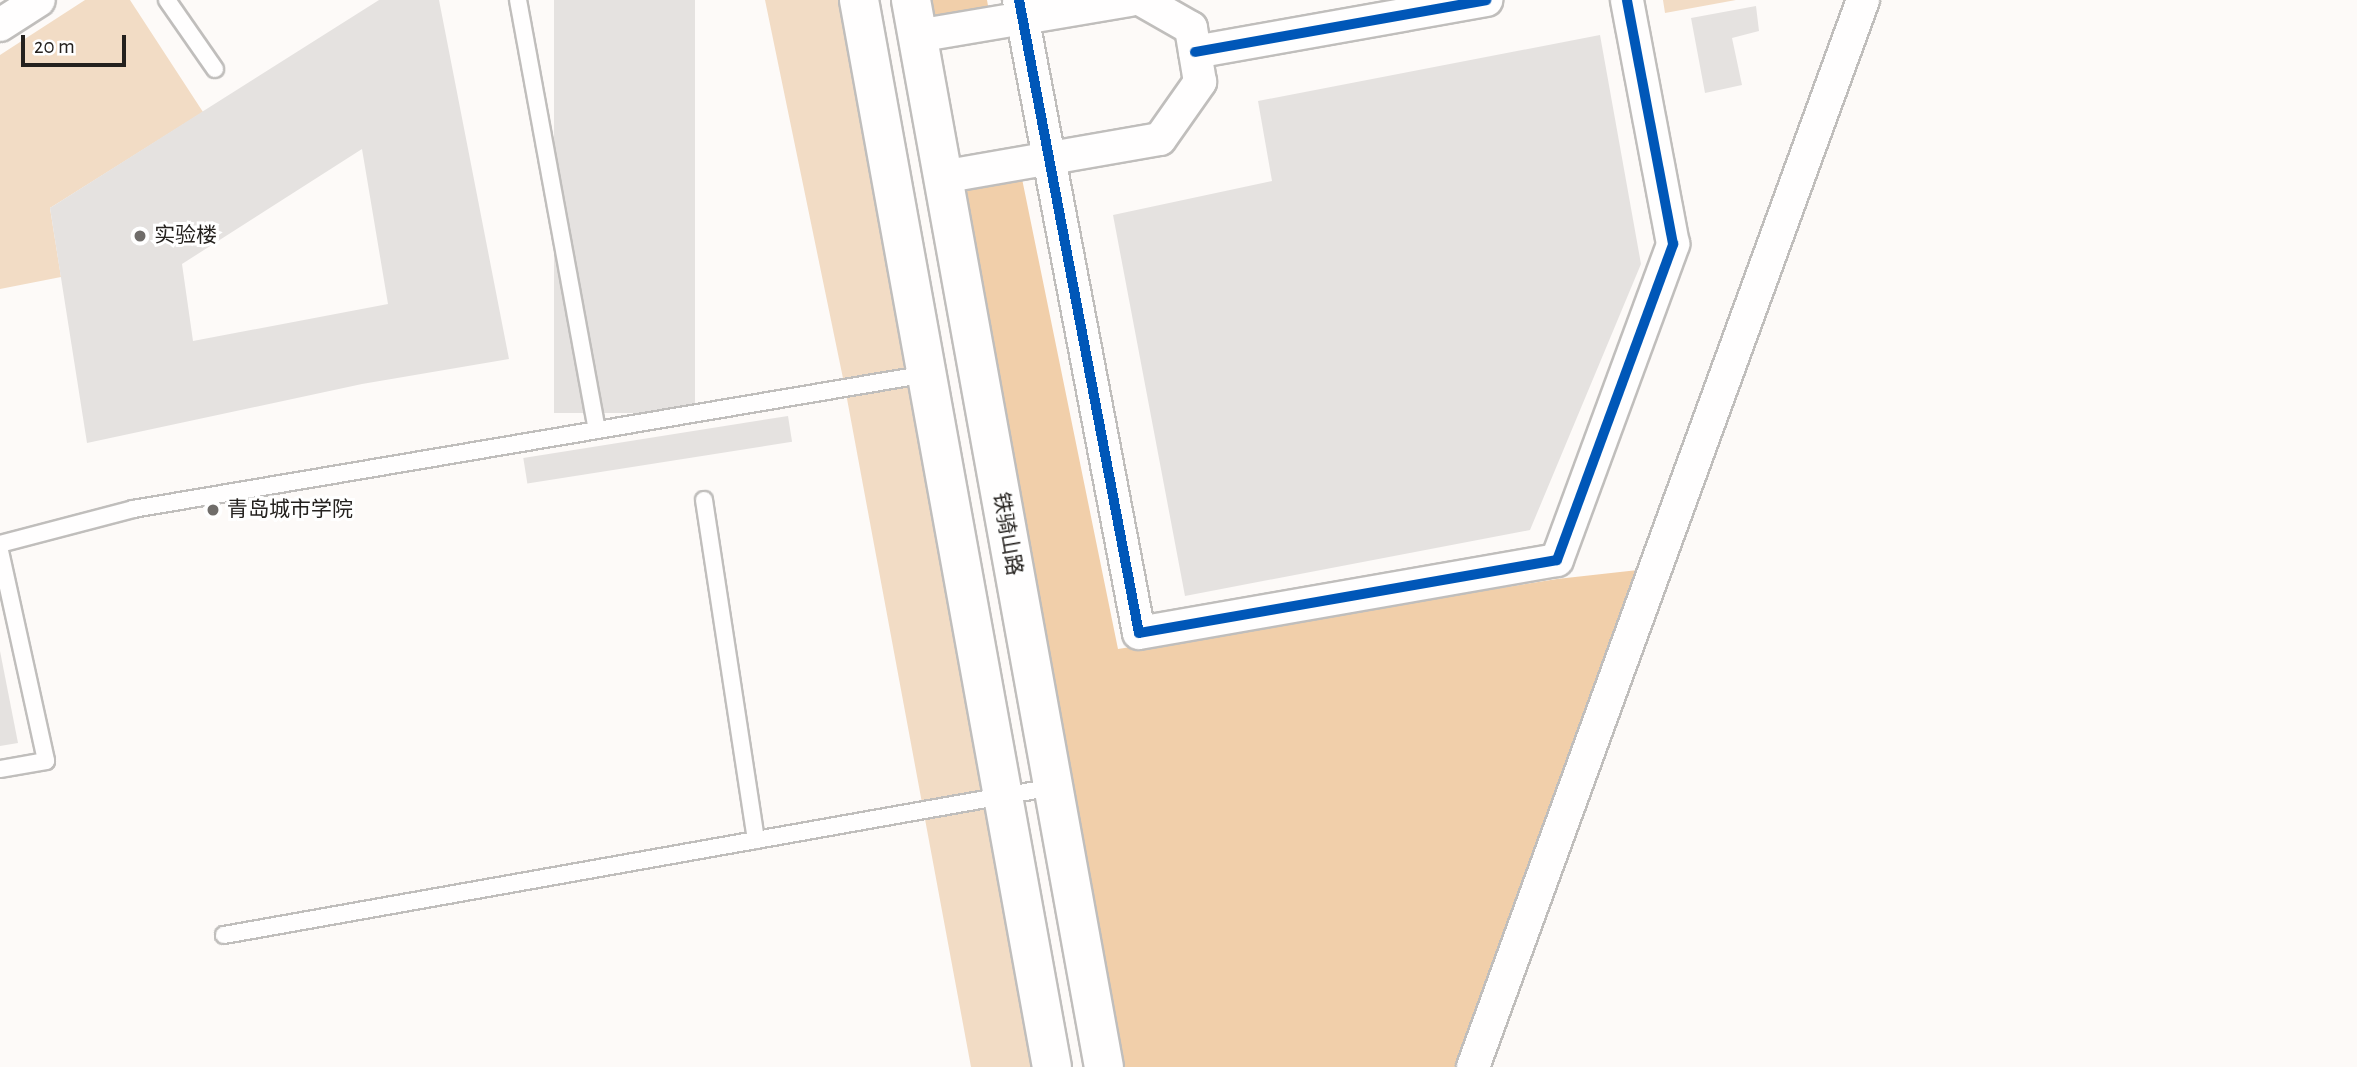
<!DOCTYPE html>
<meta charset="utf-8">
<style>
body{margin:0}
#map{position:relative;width:2357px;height:1067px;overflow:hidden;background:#fdfaf8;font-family:"Alegreya Sans","Noto Sans SC",sans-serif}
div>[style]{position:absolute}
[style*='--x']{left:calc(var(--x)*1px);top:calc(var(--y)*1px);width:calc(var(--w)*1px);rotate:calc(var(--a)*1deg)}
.green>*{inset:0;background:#f2dcc5}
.forest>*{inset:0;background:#f1cfaa}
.building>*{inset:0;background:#e5e2e0;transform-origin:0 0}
.roads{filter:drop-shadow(2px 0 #c0bebc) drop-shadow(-2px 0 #c0bebc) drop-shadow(0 2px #c0bebc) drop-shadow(0 -2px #c0bebc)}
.lane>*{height:16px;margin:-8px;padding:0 8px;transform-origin:8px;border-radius:8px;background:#fffefe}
.street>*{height:32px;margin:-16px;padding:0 16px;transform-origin:16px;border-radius:16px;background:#fffefe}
.primary>*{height:38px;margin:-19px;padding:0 19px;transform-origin:19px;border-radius:19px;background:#fffefe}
.cycleway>*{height:10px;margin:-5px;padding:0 5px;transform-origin:5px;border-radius:5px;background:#0057b8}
.dots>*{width:19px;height:19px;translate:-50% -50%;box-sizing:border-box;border:4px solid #fff;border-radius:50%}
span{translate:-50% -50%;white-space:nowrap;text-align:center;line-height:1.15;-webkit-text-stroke:6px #fff;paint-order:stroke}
.poi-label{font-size:21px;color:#24211e}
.left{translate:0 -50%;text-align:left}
.street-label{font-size:21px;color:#24211e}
.scale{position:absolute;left:21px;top:35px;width:105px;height:32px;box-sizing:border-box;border:4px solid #24211e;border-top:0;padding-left:9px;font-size:21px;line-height:24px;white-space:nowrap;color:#24211e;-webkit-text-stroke:5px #fff;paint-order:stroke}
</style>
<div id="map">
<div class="green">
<div style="clip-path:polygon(85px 0,130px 0,203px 112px,50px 208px,61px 277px,0 289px,0 55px)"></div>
<div style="clip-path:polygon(765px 0,859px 0,1052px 1067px,971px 1067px,845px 388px)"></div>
<div style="clip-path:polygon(1663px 0,1736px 0,1665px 13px)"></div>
</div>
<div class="forest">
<div style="clip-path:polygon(911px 0,987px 0,991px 23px,917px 36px)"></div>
<div style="clip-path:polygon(1019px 164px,1118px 649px,1557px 579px,1656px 568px,1473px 1067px,1104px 1067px,942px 177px)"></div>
</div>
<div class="building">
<div style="clip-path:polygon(evenodd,379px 0,439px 0,509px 359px,362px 384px,87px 443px,50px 208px,379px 0,362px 149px,388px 304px,193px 341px,182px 264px,362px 149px)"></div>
<div style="left:554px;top:0;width:141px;height:413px"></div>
<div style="clip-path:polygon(1756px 6px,1759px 31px,1732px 38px,1742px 85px,1705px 93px,1691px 18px)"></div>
<div style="clip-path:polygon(1600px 35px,1641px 264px,1530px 530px,1185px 596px,1113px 215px,1272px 181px,1258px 101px)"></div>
<div style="left:788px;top:416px;width:26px;height:268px;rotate:81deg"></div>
<div style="clip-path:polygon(0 651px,18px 743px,0 746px)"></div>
</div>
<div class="roads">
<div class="lane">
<div style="--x:167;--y:0;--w:84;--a:55.2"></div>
<div style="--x:518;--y:0;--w:437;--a:79.6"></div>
<div style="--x:704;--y:500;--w:344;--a:81.3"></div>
<div style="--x:0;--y:544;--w:138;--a:-14.7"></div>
<div style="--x:133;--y:509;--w:805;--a:-9.65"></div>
<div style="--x:0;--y:551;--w:215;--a:77.6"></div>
<div style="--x:46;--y:761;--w:47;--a:170.1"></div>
<div style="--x:224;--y:935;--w:842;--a:-10.12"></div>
</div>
<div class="street">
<div style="--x:1019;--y:0;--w:644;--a:79.27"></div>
<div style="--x:1139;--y:633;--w:424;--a:-9.9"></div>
<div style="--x:1557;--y:560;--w:337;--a:-69.8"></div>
<div style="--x:1673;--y:244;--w:248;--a:-100.7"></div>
<div style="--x:0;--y:25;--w:46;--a:-32.7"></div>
<div style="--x:917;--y:36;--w:216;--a:-9.6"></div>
<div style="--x:1195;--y:52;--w:296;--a:-10.1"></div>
<div style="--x:942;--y:177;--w:221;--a:-9.9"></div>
<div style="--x:1160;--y:139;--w:70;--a:-54.9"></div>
<div style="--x:1200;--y:82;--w:55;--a:-99.5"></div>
<div style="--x:1191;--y:28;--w:56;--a:-150.3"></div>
<div style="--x:1473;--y:1067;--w:1136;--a:-69.92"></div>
</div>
<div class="primary">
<div style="--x:859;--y:0;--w:1084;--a:79.75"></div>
<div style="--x:911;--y:0;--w:1084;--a:79.75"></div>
</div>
</div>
<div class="cycleway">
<div style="--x:1019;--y:0;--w:644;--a:79.27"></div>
<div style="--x:1139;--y:633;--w:424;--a:-9.9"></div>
<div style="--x:1557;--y:560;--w:337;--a:-69.8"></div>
<div style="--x:1673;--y:244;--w:248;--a:-100.7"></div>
<div style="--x:1195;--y:52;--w:296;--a:-10.1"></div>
</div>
<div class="dots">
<div style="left:140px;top:236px;background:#706d6a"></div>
<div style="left:213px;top:510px;background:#706d6a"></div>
</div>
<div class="poi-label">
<span class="left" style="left:154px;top:236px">实验楼</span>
<span class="left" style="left:227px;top:510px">青岛城市学院</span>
</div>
<div class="street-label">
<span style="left:1007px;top:534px;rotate:80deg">铁骑山路</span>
</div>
<div class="scale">20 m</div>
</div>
